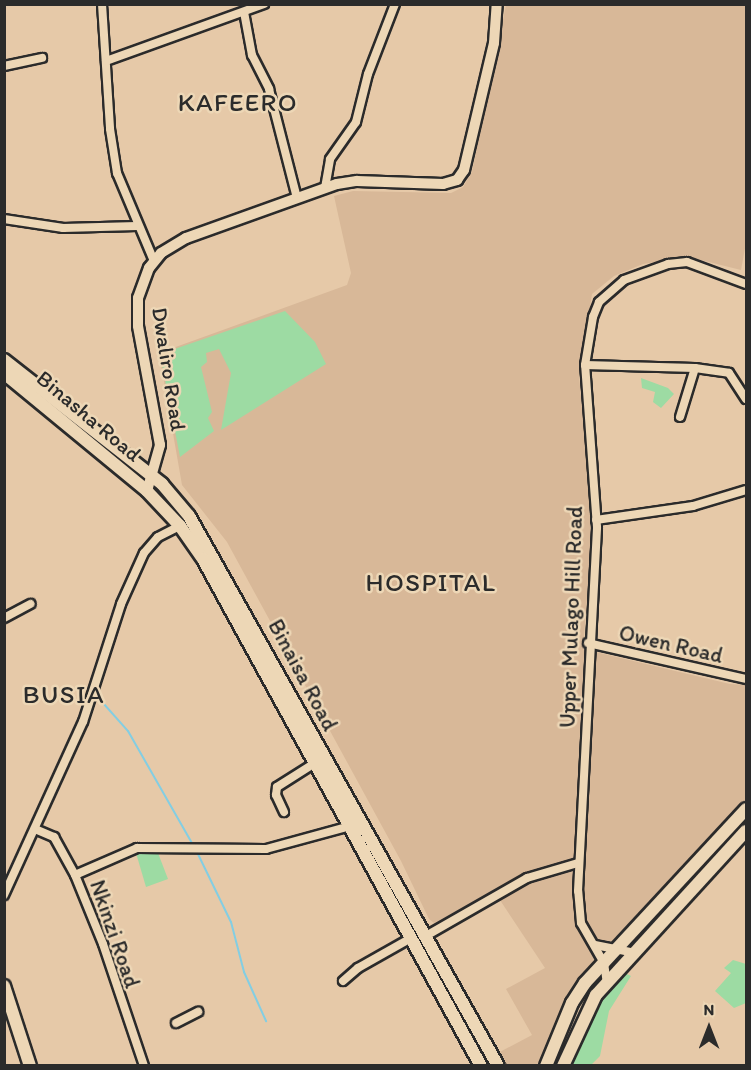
<!DOCTYPE html>
<style>
body{margin:0}
#map{position:relative;width:751px;height:1070px;overflow:hidden;background:#e6c9a8;font-family:Itim,sans-serif}
div>[style]{position:absolute}
[style*='--x']{left:calc(var(--x)*1px);top:calc(var(--y)*1px);width:calc(var(--w)*1px);rotate:calc(var(--a)*1deg)}
.built>*{inset:0;background:#d8b898}
.green>*{inset:0;background:#9ddba3}
.stream>*{height:2px;margin:-1px;padding:0 1px;transform-origin:1px;border-radius:1px;background:#83cee3}
.roads{filter:drop-shadow(2px 0 #2b2b2b) drop-shadow(-2px 0 #2b2b2b) drop-shadow(0 2px #2b2b2b) drop-shadow(0 -2px #2b2b2b)}
.street>*{height:8px;margin:-4px;padding:0 4px;transform-origin:4px;border-radius:4px;background:#edd7b6}
.secondary>*{height:10px;margin:-5px;padding:0 5px;transform-origin:5px;border-radius:5px;background:#edd7b6}
.primary>*{height:12px;margin:-6px;padding:0 6px;transform-origin:6px;border-radius:6px;background:#edd7b6}
span{translate:-50% -50%;white-space:nowrap;text-align:center;line-height:1.15;-webkit-text-stroke:5px #edd7b6;paint-order:stroke}
.street-label{font-size:22px;color:#2b2b2b}
.quarter-label{font-size:26px;color:#2b2b2b;letter-spacing:1.5px}
.frame{position:absolute;inset:0;border:6px solid #2b2b2b;pointer-events:none}
.north{position:absolute;left:679px;top:998px;width:60px;height:60px;-webkit-text-stroke:4px #edd7b6;paint-order:stroke;rotate:0deg;font-size:16px;font-weight:700;line-height:24px;text-align:center;color:#2b2b2b}
.north::after{content:'';display:block;margin:auto;width:21px;height:27px;background:#2b2b2b;clip-path:polygon(50% 0,100% 100%,50% 72%,0 100%)}
</style>
<div id="map">
<div class="built">
<div style="clip-path:polygon(506px 5px,746px 5px,746px 243px,741px 270px,689px 257px,643px 264px,614px 276px,592px 294px,579px 376px,593px 523px,583px 649px,730px 684px,746px 685px,746px 806px,627px 935px,623px 931px,612px 942px,586px 974px,559px 1017px,542px 1065px,502px 1065px,496px 1054px,532px 1035px,506px 989px,545px 968px,494px 891px,434px 923px,429px 919px,401px 861px,227px 542px,182px 485px,159px 353px,347px 285px,351px 273px,334px 196px,353px 191px,451px 193px,463px 187px,472px 172px)"></div>
</div>
<div class="green">
<div style="clip-path:polygon(285px 311px,315px 342px,326px 364px,221px 430px,231px 373px,219px 349px,206px 353px,207px 362px,201px 367px,212px 412px,208px 418px,214px 431px,180px 457px,160px 354px)"></div>
<div style="clip-path:polygon(641px 378px,668px 388px,674px 394px,661px 408px,653px 402px,655px 392px,642px 388px)"></div>
<div style="clip-path:polygon(173px 498px,494px 1065px,487px 1065px,166px 505px)"></div>
<div style="clip-path:polygon(746px 817px,746px 827px,640px 941px,628px 943px)"></div>
<div style="clip-path:polygon(143px 852px,158px 853px,168px 879px,146px 887px,136px 853px)"></div>
<div style="clip-path:polygon(733px 960px,746px 964px,746px 1003px,734px 1008px,715px 991px,731px 973px,724px 968px)"></div>
<div style="clip-path:polygon(625px 973px,631px 976px,609px 1011px,600px 1056px,591px 1065px,570px 1066px,602px 992px)"></div>
</div>
<div class="stream">
<div style="--x:95;--y:694;--w:50;--a:48.3"></div>
<div style="--x:128;--y:731;--w:131;--a:60.3"></div>
<div style="--x:196;--y:850;--w:80;--a:64.1"></div>
<div style="--x:231;--y:922;--w:52;--a:75.4"></div>
<div style="--x:244;--y:972;--w:54;--a:65.8"></div>
</div>
<div class="roads">
<div class="street">
<div style="--x:102;--y:4;--w:125;--a:86.3"></div>
<div style="--x:110;--y:129;--w:45;--a:81"></div>
<div style="--x:117;--y:173;--w:95;--a:67.2"></div>
<div style="--x:244;--y:12;--w:44;--a:79.5"></div>
<div style="--x:252;--y:55;--w:38;--a:63"></div>
<div style="--x:269;--y:89;--w:113;--a:75.6"></div>
<div style="--x:106;--y:61;--w:168;--a:-19.8"></div>
<div style="--x:4;--y:66;--w:39;--a:-12"></div>
<div style="--x:325;--y:188;--w:29;--a:-80"></div>
<div style="--x:330;--y:159;--w:45;--a:-54.9"></div>
<div style="--x:356;--y:122;--w:49;--a:-76"></div>
<div style="--x:368;--y:74;--w:75;--a:-68.9"></div>
<div style="--x:4;--y:219;--w:60;--a:8.7"></div>
<div style="--x:63;--y:228;--w:74;--a:-1.5"></div>
<div style="--x:585;--y:365;--w:110;--a:1.6"></div>
<div style="--x:695;--y:368;--w:34;--a:8"></div>
<div style="--x:729;--y:373;--w:31;--a:57"></div>
<div style="--x:680;--y:417;--w:51;--a:-73"></div>
<div style="--x:596;--y:520;--w:98;--a:-8.2"></div>
<div style="--x:693;--y:506;--w:55;--a:-16.8"></div>
<div style="--x:4;--y:618;--w:30;--a:-28"></div>
<div style="--x:588;--y:643;--w:162;--a:12.8"></div>
<div style="--x:284;--y:812;--w:19;--a:-115"></div>
<div style="--x:276;--y:795;--w:8;--a:-83"></div>
<div style="--x:277;--y:787;--w:45;--a:-32.3"></div>
<div style="--x:35;--y:829;--w:21;--a:23"></div>
<div style="--x:54;--y:837;--w:43;--a:61.1"></div>
<div style="--x:75;--y:875;--w:74;--a:67.9"></div>
<div style="--x:103;--y:944;--w:129;--a:71.4"></div>
<div style="--x:75;--y:875;--w:68;--a:-23.5"></div>
<div style="--x:137;--y:848;--w:129;--a:0.4"></div>
<div style="--x:266;--y:849;--w:87;--a:-15.3"></div>
<div style="--x:4;--y:895;--w:190;--a:-65.5"></div>
<div style="--x:83;--y:722;--w:124;--a:-72.1"></div>
<div style="--x:121;--y:604;--w:56;--a:-65.7"></div>
<div style="--x:144;--y:553;--w:21;--a:-49"></div>
<div style="--x:158;--y:537;--w:25;--a:-27"></div>
<div style="--x:424;--y:937;--w:119;--a:-29.8"></div>
<div style="--x:527;--y:878;--w:53;--a:-16.4"></div>
<div style="--x:595;--y:945;--w:41;--a:11.3"></div>
<div style="--x:343;--y:981;--w:20;--a:-41"></div>
<div style="--x:358;--y:968;--w:61;--a:-29.5"></div>
<div style="--x:607;--y:984;--w:21;--a:-98"></div>
<div style="--x:604;--y:963;--w:46;--a:-119.9"></div>
<div style="--x:581;--y:923;--w:32;--a:-95"></div>
<div style="--x:578;--y:891;--w:364;--a:-87"></div>
<div style="--x:597;--y:527;--w:162;--a:-94.2"></div>
<div style="--x:585;--y:365;--w:49;--a:-80.5"></div>
<div style="--x:593;--y:317;--w:16;--a:-68"></div>
<div style="--x:599;--y:302;--w:33;--a:-41"></div>
<div style="--x:624;--y:280;--w:47;--a:-20"></div>
<div style="--x:668;--y:264;--w:19;--a:-6"></div>
<div style="--x:687;--y:262;--w:63;--a:20.4"></div>
<div style="--x:176;--y:1023;--w:25;--a:-27"></div>
</div>
<div class="secondary">
<div style="--x:147;--y:491;--w:48;--a:-74.2"></div>
<div style="--x:160;--y:445;--w:121;--a:-100.5"></div>
<div style="--x:138;--y:326;--w:28;--a:-90"></div>
<div style="--x:138;--y:298;--w:32;--a:-70"></div>
<div style="--x:149;--y:268;--w:19;--a:-51"></div>
<div style="--x:161;--y:253;--w:29;--a:-31"></div>
<div style="--x:186;--y:238;--w:160;--a:-19.7"></div>
<div style="--x:337;--y:184;--w:20;--a:-9"></div>
<div style="--x:357;--y:181;--w:86;--a:2"></div>
<div style="--x:443;--y:184;--w:15;--a:-16"></div>
<div style="--x:457;--y:180;--w:12;--a:-55"></div>
<div style="--x:464;--y:170;--w:130;--a:-76.7"></div>
<div style="--x:494;--y:43;--w:39;--a:-86"></div>
</div>
<div class="primary">
<div style="--x:4;--y:360;--w:201;--a:38.1"></div>
<div style="--x:162;--y:484;--w:42;--a:49.8"></div>
<div style="--x:189;--y:516;--w:631;--a:60.67"></div>
<div style="--x:4;--y:373;--w:185;--a:39.5"></div>
<div style="--x:147;--y:491;--w:48;--a:46.7"></div>
<div style="--x:180;--y:526;--w:40;--a:55.1"></div>
<div style="--x:203;--y:559;--w:578;--a:61.26"></div>
<div style="--x:4;--y:986;--w:84;--a:72"></div>
<div style="--x:546;--y:1066;--w:68;--a:-67.6"></div>
<div style="--x:572;--y:1003;--w:24;--a:-57"></div>
<div style="--x:585;--y:983;--w:237;--a:-47.2"></div>
<div style="--x:563;--y:1066;--w:78;--a:-65.1"></div>
<div style="--x:596;--y:995;--w:222;--a:-47.6"></div>
</div>
</div>
<div class="street-label">
<span style="left:169px;top:369px;rotate:81deg">Dwaliro Road</span>
<span style="left:89px;top:416px;rotate:40deg">Binasha Road</span>
<span style="left:571px;top:617px;rotate:-88deg">Upper Mulago Hill Road</span>
<span style="left:671px;top:644px;rotate:13deg">Owen Road</span>
<span style="left:303px;top:675px;rotate:62deg">Binaisa Road</span>
<span style="left:115px;top:934px;rotate:71deg">Nkinzi Road</span>
</div>
<div class="quarter-label">
<span style="left:238px;top:103px">KAFEERO</span>
<span style="left:431px;top:583px">HOSPITAL</span>
<span style="left:64px;top:695px">BUSIA</span>
</div>
<div class="frame"></div>
<div class="north">N</div>
</div>
